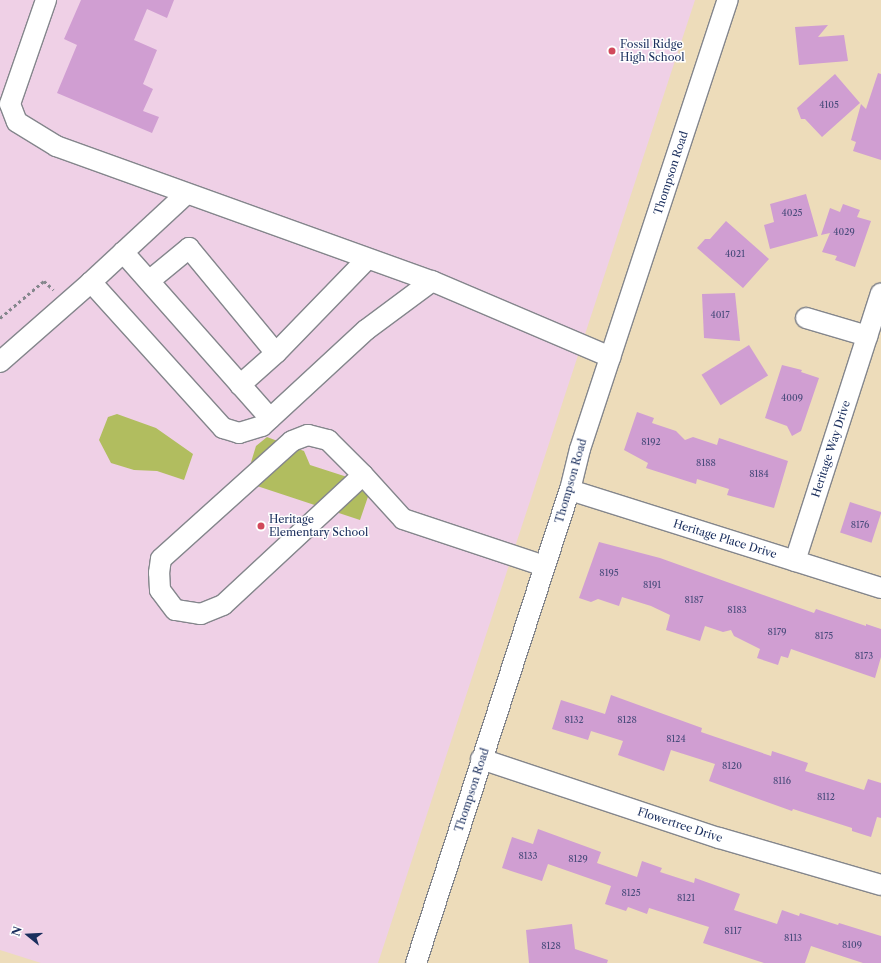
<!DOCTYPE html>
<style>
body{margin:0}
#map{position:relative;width:881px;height:963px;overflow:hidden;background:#eddcba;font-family:"Libre Caslon Text",serif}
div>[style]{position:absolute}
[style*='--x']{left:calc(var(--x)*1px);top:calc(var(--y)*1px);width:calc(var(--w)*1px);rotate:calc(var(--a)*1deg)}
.built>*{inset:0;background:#efd0e6}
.green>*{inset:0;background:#b1bd5f}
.building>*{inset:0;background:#d09ed2;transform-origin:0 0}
.path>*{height:2.5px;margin-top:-1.25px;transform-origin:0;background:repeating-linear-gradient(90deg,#84868c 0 3px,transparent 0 6px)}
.roads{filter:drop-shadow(1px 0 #84868c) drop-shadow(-1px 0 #84868c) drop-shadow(0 1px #84868c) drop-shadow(0 -1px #84868c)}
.minor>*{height:20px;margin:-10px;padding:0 10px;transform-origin:10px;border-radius:10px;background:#fff}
.dots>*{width:11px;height:11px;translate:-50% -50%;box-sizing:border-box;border:2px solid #fff;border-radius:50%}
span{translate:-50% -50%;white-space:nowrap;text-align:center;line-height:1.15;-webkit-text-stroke:3px #fff;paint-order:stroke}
.number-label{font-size:9px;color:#484b7b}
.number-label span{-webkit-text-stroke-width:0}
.poi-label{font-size:11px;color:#1b2f5e}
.left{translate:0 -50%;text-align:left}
.street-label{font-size:11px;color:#1b2f5e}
.north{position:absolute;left:8px;top:915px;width:40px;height:40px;-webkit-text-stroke:3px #fff;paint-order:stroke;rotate:288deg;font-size:11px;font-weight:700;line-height:16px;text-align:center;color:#1b2f5e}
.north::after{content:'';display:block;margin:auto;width:14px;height:18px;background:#1b2f5e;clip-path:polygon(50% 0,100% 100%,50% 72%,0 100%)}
</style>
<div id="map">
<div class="built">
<div style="clip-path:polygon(0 0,695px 0,378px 963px,41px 963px,0 950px)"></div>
</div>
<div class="green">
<div style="clip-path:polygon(117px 414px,156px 428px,193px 454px,184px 480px,157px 471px,134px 470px,111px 463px,99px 440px,108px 417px)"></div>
<div style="clip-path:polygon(267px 437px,304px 451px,310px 465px,372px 485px,360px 520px,245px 482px,256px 446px)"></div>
</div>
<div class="building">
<div style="clip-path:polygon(81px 0,174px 0,167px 18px,147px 9px,134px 40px,157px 50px,143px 84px,153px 89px,143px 111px,159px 117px,152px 133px,57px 93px,77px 45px,64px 39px)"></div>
<div style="clip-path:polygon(828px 25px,818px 37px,844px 35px,848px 61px,799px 65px,795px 27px)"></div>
<div style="clip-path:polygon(878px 73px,881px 74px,881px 160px,853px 151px,856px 142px,851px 140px,861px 104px,866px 109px)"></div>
<div style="clip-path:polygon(835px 74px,860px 103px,822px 137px,805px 119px,801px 119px,797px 108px)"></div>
<div style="clip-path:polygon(806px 194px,818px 236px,770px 249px,764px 225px,774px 222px,770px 204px)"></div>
<div style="clip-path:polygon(843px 204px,860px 210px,857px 217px,871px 221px,855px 267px,835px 260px,837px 256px,822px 252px,830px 233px,821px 235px,830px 208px,840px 212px)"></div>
<div style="clip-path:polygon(726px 221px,769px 259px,743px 288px,697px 248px,705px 239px,710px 239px)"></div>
<div style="clip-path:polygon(735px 293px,740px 341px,704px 338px,702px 294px)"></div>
<div style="left:749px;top:345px;width:36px;height:56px;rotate:58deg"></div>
<div style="clip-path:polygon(782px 365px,802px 370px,801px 372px,819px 378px,801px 431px,792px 436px,787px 426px,765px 418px)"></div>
<div style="clip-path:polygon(637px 412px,654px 418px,652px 423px,676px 431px,685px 440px,693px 437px,717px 445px,719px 438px,788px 461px,774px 508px,727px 495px,729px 489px,697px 479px,696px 484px,646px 468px,648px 463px,624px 450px)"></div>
<div style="left:850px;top:502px;width:33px;height:32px;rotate:18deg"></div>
<div style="clip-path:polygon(599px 542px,660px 558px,814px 613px,816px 609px,866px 626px,866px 624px,881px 629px,881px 657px,875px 678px,791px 649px,788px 658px,781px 656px,778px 665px,757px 658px,760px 649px,734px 636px,731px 630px,723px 632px,705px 626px,700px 641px,666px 630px,670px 615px,651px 606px,622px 597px,619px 606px,598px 599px,591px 602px,579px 598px)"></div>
<div style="clip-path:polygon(611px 695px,702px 728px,701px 732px,771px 756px,772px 751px,808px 763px,805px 771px,864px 790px,868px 779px,881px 783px,881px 818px,877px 817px,871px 837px,852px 831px,852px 828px,793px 809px,792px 811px,709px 781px,715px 764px,671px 750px,664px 771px,618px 755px,623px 741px,591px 731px,588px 740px,552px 729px,561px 700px,605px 714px)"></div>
<div style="clip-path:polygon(538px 829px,601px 852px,597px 863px,637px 877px,642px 861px,662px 868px,660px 872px,694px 883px,695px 878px,740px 894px,734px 910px,777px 924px,782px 910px,799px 916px,800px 913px,838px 925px,839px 923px,881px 936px,881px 963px,863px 963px,811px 946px,805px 963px,764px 963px,703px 943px,709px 927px,649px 908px,647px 914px,628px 907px,626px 911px,605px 904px,611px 886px,548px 864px,542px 881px,502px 868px,512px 837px,533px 844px)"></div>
<div style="clip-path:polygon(572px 924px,575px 949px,608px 960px,607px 963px,529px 963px,526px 930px)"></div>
</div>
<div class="path">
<div style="--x:0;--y:318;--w:57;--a:-40.1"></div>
<div style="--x:44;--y:281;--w:13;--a:42"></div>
</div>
<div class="roads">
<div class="minor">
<div style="--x:46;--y:0;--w:110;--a:109.1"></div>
<div style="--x:10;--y:104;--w:19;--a:69"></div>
<div style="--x:17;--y:122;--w:46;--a:31.6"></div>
<div style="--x:56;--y:146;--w:400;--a:19.8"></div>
<div style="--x:432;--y:281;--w:194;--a:23.1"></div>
<div style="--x:123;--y:252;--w:222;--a:48.5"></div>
<div style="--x:149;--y:281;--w:52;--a:-39.5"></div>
<div style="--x:189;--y:248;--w:136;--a:50.4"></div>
<div style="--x:91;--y:282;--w:197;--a:47.9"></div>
<div style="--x:223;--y:428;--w:17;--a:17"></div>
<div style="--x:239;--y:433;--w:24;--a:-17"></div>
<div style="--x:262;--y:426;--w:142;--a:-42.7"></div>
<div style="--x:366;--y:330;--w:82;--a:-36.6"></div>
<div style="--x:806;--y:318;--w:64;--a:16.4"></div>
<div style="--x:0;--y:362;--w:121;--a:-41.3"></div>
<div style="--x:91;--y:282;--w:129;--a:-42.8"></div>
<div style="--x:240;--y:385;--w:48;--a:-41.6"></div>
<div style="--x:276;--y:353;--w:131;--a:-45.9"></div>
<div style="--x:363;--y:475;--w:191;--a:137.1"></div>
<div style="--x:223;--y:605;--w:24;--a:158"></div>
<div style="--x:201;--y:614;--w:26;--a:-171"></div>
<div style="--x:175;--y:610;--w:25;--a:-127"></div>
<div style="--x:160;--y:590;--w:17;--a:-93"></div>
<div style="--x:159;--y:573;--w:14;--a:-82"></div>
<div style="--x:161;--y:559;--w:176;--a:-42"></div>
<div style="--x:292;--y:441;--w:17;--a:-21"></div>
<div style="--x:308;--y:435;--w:21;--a:14"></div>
<div style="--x:328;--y:440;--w:49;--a:45"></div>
<div style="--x:363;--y:475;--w:59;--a:47.7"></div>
<div style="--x:403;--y:519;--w:149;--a:18.4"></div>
<div style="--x:570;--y:490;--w:326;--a:17.5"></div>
<div style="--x:795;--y:561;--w:281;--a:-72.2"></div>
<div style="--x:481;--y:759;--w:251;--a:18.4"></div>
<div style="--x:719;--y:838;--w:169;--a:16.2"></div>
<div style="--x:416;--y:963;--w:497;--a:-72"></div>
<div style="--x:570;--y:490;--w:42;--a:-76.3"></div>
<div style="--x:580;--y:449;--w:473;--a:-71.8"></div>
</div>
</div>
<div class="dots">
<div style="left:612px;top:51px;background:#d1495b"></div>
<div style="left:261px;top:526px;background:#d1495b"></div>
</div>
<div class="number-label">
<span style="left:829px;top:105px">4105</span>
<span style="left:792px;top:213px">4025</span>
<span style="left:844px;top:232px">4029</span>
<span style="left:735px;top:254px">4021</span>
<span style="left:720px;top:315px">4017</span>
<span style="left:792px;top:398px">4009</span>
<span style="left:651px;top:442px">8192</span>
<span style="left:706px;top:463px">8188</span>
<span style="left:759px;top:474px">8184</span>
<span style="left:860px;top:525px">8176</span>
<span style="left:609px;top:573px">8195</span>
<span style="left:652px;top:585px">8191</span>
<span style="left:694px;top:600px">8187</span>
<span style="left:737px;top:610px">8183</span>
<span style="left:777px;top:632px">8179</span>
<span style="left:824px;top:636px">8175</span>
<span style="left:864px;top:656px">8173</span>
<span style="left:574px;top:720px">8132</span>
<span style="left:627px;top:720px">8128</span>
<span style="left:676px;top:739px">8124</span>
<span style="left:732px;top:766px">8120</span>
<span style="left:782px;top:781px">8116</span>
<span style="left:826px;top:797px">8112</span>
<span style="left:528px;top:856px">8133</span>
<span style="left:578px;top:859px">8129</span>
<span style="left:631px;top:893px">8125</span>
<span style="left:686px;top:898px">8121</span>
<span style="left:733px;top:931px">8117</span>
<span style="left:793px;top:938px">8113</span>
<span style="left:852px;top:945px">8109</span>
<span style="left:551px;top:946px">8128</span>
</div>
<div class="poi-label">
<span class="left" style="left:620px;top:51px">Fossil Ridge<br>High School</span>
<span class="left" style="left:269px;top:526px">Heritage<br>Elementary School</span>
</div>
<div class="street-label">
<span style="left:671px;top:173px;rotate:-72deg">Thompson Road</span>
<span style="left:831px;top:449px;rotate:-72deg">Heritage Way Drive</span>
<span style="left:571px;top:481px;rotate:-74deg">Thompson Road</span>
<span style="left:725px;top:539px;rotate:17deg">Heritage Place Drive</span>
<span style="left:472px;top:790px;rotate:-72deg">Thompson Road</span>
<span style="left:680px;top:825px;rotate:18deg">Flowertree Drive</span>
</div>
<div class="north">N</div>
</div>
